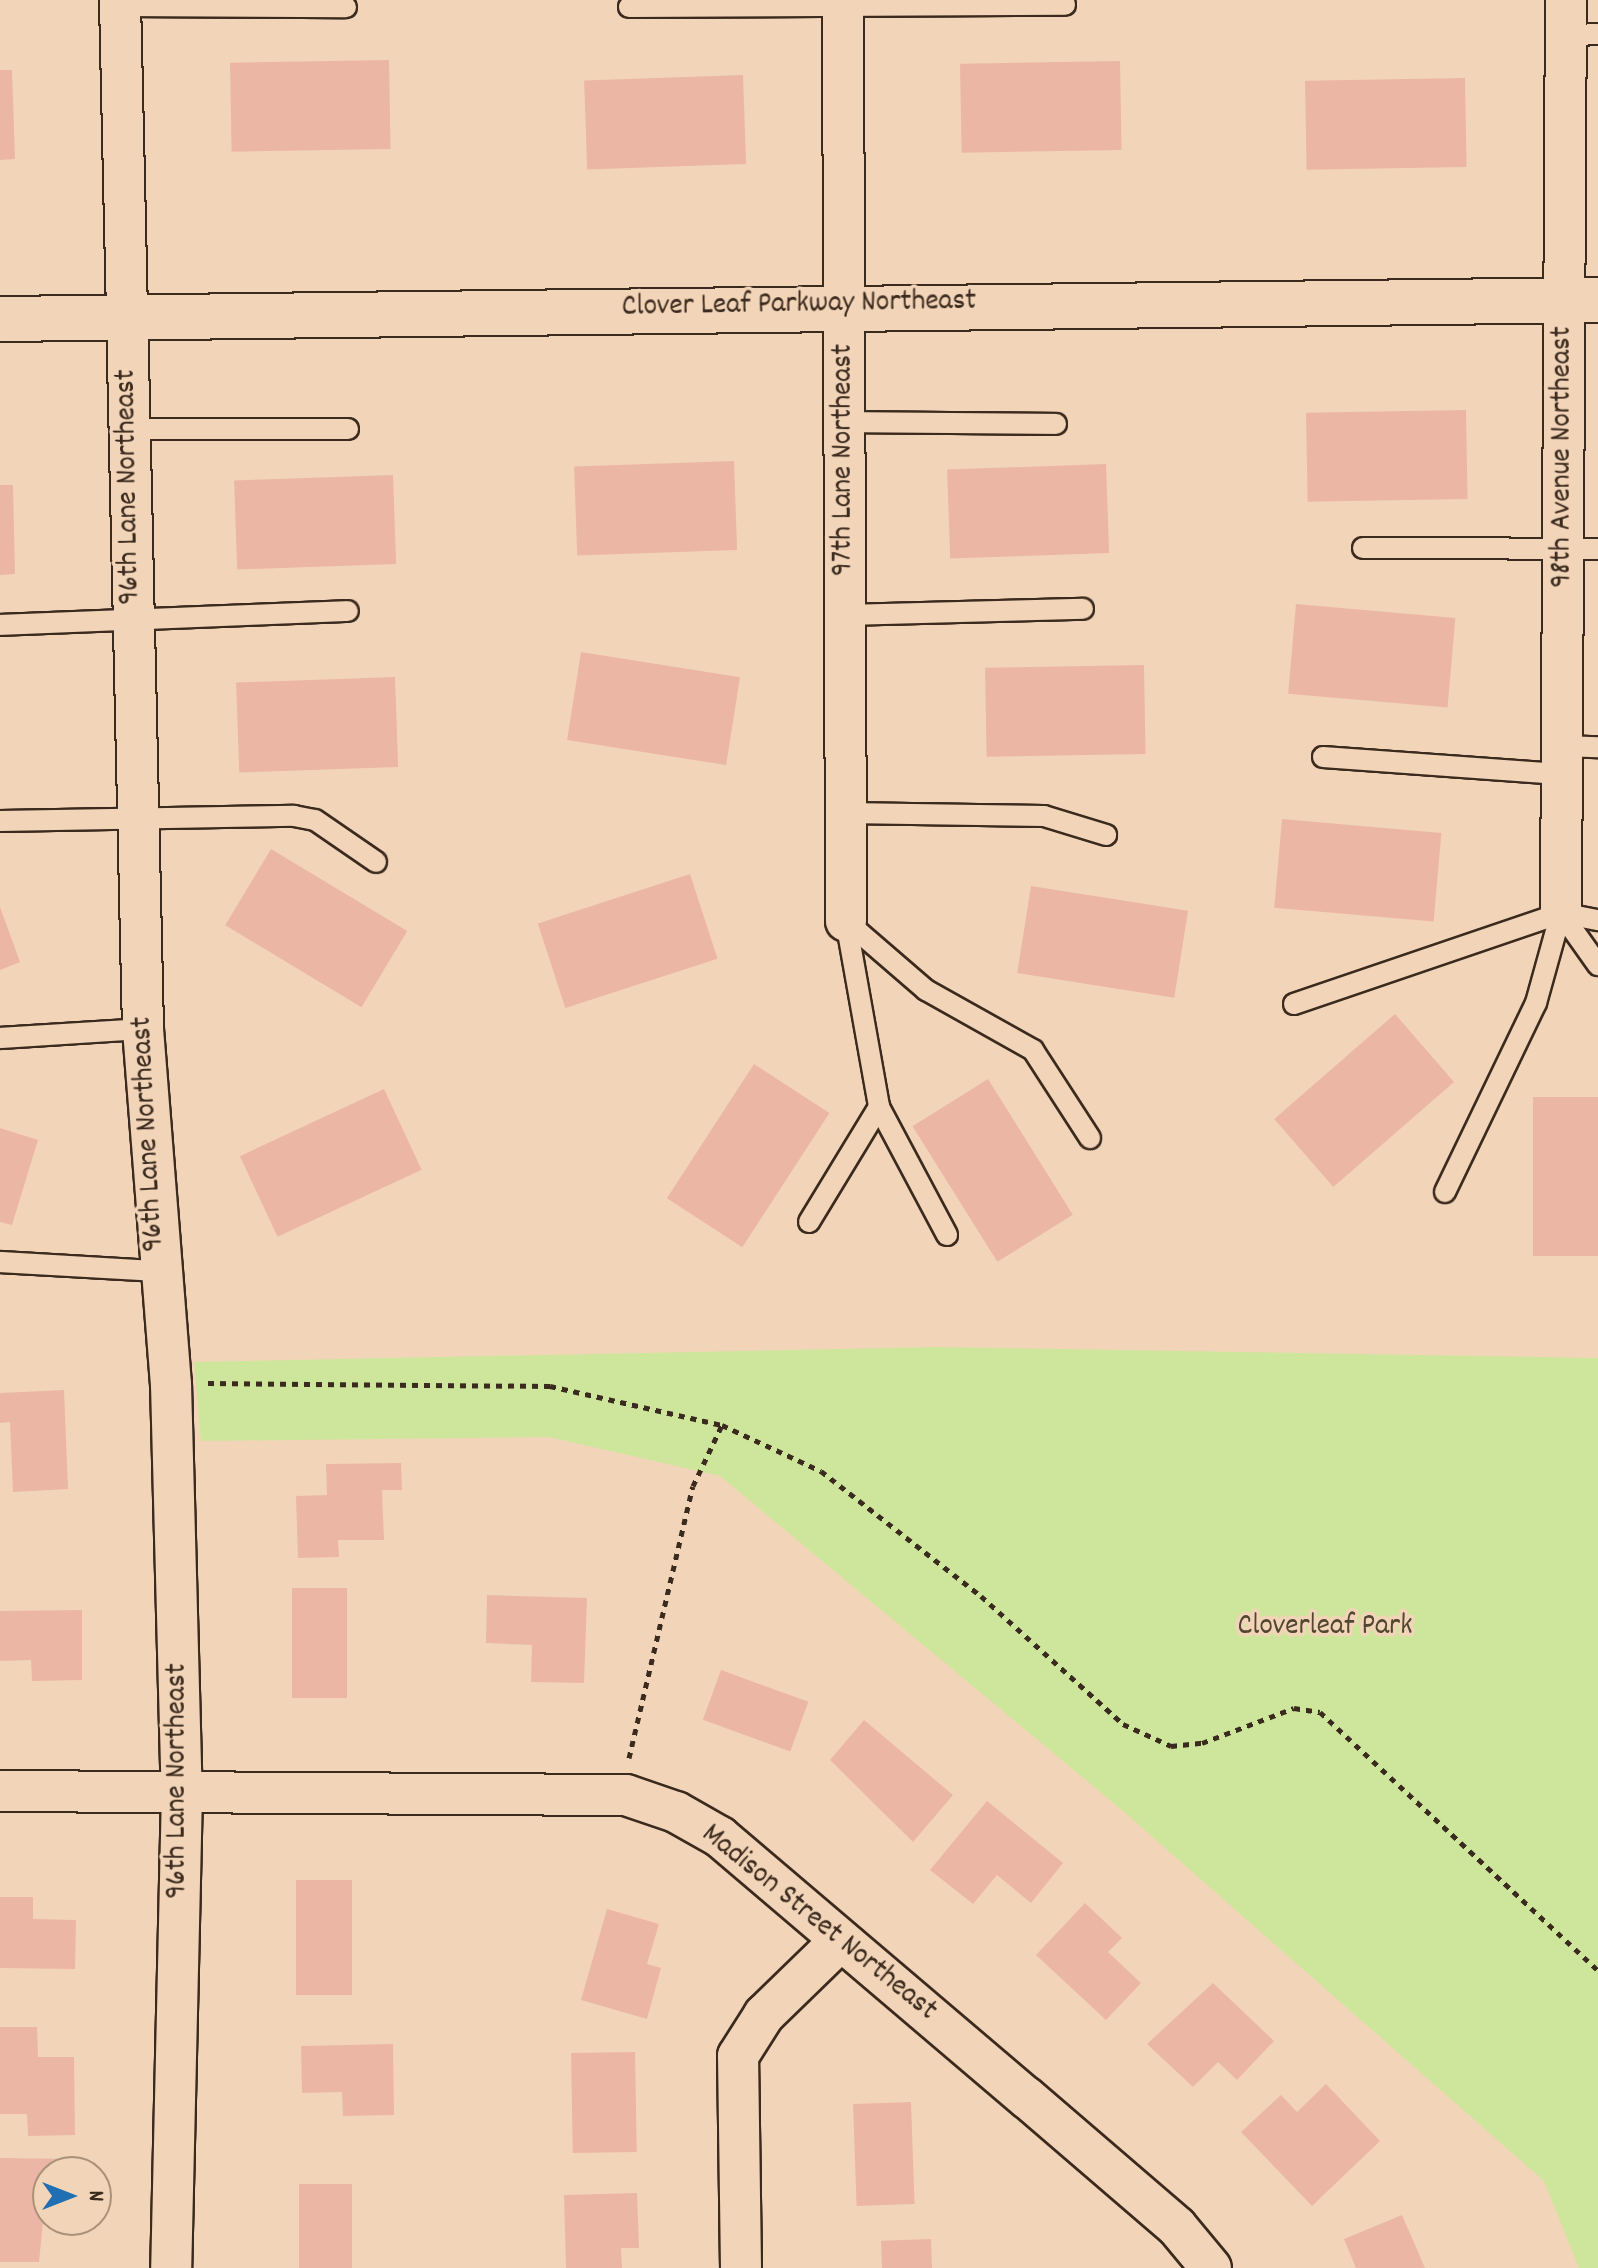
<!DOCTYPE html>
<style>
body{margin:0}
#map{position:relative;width:1598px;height:2268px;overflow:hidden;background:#f2d5b8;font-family:Dekko,sans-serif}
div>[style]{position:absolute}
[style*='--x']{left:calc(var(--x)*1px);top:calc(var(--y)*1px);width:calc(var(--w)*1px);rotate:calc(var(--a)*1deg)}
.green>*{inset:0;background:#cde69b}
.building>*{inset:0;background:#ecb6a5;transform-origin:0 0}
.path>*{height:5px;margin-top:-2.5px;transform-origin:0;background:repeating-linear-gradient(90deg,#3b2a1e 0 6px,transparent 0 12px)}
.roads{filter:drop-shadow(2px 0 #3b2a1e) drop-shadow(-2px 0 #3b2a1e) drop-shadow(0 2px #3b2a1e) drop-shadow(0 -2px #3b2a1e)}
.lane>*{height:20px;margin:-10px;padding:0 10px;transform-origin:10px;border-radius:10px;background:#f2d5b8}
.street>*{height:40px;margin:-20px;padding:0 20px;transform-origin:20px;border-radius:20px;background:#f2d5b8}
.secondary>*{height:44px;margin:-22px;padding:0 22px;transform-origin:22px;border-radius:22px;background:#f2d5b8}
span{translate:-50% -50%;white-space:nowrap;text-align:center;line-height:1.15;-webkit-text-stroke:7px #f2d5b8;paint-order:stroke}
.street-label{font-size:30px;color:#3b2a1e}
.park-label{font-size:30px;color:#514631}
.north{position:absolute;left:32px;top:2156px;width:80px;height:80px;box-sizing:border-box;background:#f2d5b8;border:2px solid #a9917a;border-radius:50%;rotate:90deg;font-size:22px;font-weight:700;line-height:32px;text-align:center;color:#3b2a1e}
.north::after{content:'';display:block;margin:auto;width:28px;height:36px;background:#1f6fb2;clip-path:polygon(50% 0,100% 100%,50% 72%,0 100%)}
</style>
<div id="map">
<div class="green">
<div style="clip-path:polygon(937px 1347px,1598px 1358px,1598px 2268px,1579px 2268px,1544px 2181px,1123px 1811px,720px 1476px,549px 1437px,201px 1441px,194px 1362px)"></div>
</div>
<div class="building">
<div style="left:389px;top:60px;width:89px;height:159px;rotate:89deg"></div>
<div style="left:1120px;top:61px;width:89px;height:160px;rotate:89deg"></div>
<div style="clip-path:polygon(0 70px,12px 70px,15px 159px,0 160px)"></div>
<div style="left:743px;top:75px;width:89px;height:159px;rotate:88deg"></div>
<div style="left:1465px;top:78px;width:89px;height:160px;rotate:89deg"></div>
<div style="left:1466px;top:410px;width:89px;height:160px;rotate:89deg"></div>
<div style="left:734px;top:461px;width:89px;height:160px;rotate:88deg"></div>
<div style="left:1106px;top:464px;width:89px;height:159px;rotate:88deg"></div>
<div style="left:393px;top:475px;width:89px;height:159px;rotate:88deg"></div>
<div style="clip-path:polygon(0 485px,13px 485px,15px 574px,0 575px)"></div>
<div style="left:1296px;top:604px;width:160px;height:90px;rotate:5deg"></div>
<div style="left:581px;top:652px;width:161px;height:89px;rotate:9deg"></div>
<div style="left:1144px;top:665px;width:89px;height:159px;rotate:89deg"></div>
<div style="left:395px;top:677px;width:90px;height:159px;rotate:88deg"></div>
<div style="left:1282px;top:819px;width:160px;height:89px;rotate:5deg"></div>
<div style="left:271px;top:849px;width:159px;height:89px;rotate:31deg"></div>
<div style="left:690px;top:874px;width:89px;height:160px;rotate:72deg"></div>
<div style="left:1031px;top:886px;width:159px;height:88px;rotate:9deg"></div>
<div style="clip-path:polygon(0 907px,20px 962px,0 970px)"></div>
<div style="left:1395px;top:1014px;width:90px;height:160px;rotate:49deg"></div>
<div style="left:754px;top:1064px;width:90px;height:160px;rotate:33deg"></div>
<div style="left:988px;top:1079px;width:160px;height:89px;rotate:58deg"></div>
<div style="left:384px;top:1089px;width:89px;height:159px;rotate:65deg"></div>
<div style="left:1533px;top:1097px;width:65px;height:159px"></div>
<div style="clip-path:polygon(0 1128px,38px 1140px,12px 1225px,0 1222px)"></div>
<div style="clip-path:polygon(64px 1390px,68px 1489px,13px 1492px,10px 1422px,0 1423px,0 1393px)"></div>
<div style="clip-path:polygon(401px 1463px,402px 1490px,382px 1490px,384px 1540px,338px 1540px,339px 1557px,298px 1558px,296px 1496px,327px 1495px,326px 1464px)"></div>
<div style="left:292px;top:1588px;width:55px;height:110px"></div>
<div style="clip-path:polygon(487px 1595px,587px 1598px,584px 1683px,531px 1682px,532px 1645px,486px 1643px)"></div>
<div style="clip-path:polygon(82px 1610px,82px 1680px,32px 1681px,31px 1660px,0 1661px,0 1611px)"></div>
<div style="left:721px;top:1670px;width:93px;height:53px;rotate:20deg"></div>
<div style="clip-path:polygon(864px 1720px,953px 1795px,913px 1842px,830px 1760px)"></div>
<div style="clip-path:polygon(987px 1801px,1063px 1863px,1031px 1903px,997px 1875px,973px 1904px,930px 1870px)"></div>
<div style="left:352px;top:1880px;width:115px;height:56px;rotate:90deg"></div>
<div style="clip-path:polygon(0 1897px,33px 1897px,33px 1919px,76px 1920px,75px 1969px,0 1968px)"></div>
<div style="clip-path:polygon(1085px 1903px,1122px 1938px,1108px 1952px,1141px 1983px,1106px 2020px,1036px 1955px)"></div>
<div style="clip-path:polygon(607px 1909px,659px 1924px,647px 1964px,661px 1968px,647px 2019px,581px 2000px)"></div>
<div style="clip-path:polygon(1213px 1983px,1274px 2041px,1237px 2080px,1218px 2062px,1193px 2087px,1147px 2044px)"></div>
<div style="clip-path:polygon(0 2027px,37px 2027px,38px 2057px,74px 2057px,75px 2135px,28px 2136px,27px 2114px,0 2114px)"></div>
<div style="clip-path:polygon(393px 2044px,394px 2115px,343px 2116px,342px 2092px,302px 2093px,301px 2046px)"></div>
<div style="left:635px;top:2052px;width:100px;height:64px;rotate:89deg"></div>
<div style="clip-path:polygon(1326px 2084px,1380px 2141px,1312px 2206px,1241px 2132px,1281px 2095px,1297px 2112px)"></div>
<div style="left:911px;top:2102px;width:102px;height:58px;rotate:88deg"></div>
<div style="clip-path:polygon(0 2158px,79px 2159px,79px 2172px,48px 2172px,39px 2262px,0 2262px)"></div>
<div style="left:299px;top:2184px;width:53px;height:84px"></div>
<div style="clip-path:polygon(637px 2193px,639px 2248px,621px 2248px,622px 2268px,566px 2268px,564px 2195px)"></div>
<div style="clip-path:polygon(1402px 2215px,1425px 2268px,1356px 2268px,1344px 2239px)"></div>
<div style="left:931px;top:2239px;width:29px;height:50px;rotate:88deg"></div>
</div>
<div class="path">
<div style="--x:208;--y:1383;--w:342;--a:0.5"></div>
<div style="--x:550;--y:1386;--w:176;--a:12.8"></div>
<div style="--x:722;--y:1425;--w:109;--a:24.9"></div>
<div style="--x:821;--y:1471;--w:203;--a:38"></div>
<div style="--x:981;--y:1596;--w:191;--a:42"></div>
<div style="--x:1123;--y:1724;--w:53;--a:24.6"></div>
<div style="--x:1171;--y:1746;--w:31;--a:-6"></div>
<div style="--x:1202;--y:1743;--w:98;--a:-20.8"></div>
<div style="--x:1294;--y:1708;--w:26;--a:9"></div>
<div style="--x:1320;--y:1712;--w:379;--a:42.9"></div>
<div style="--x:629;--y:1758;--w:279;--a:-76.8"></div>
<div style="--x:693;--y:1486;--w:68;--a:-64.6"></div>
</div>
<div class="roads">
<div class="lane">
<div style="--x:120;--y:6;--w:226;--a:0.3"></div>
<div style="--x:629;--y:7;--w:436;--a:-0.3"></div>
<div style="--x:1566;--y:36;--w:32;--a:-4"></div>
<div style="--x:845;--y:422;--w:211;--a:0.5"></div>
<div style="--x:130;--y:429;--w:218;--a:0"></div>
<div style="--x:1363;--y:548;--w:235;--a:0.2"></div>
<div style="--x:846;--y:615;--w:237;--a:-1.5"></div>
<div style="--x:0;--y:625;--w:348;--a:-2.3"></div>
<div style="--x:1562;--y:746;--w:36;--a:2"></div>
<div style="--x:1323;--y:757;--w:240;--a:4.1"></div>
<div style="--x:846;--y:813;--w:198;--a:0.9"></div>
<div style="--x:1044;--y:816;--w:65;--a:17"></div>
<div style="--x:0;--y:821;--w:294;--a:-1"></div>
<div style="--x:294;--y:816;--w:21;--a:11"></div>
<div style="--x:315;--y:820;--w:74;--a:34.5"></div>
<div style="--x:1561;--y:913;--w:64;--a:54.6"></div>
<div style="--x:846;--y:921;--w:189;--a:79.9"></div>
<div style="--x:879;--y:1107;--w:145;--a:62"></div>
<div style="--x:846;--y:921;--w:106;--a:40.8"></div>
<div style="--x:926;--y:990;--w:123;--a:29.3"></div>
<div style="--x:1033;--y:1050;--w:105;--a:57.1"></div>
<div style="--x:1294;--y:1004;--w:282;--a:-18.8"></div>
<div style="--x:1561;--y:913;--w:38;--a:11"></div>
<div style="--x:0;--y:1038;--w:143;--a:-3.6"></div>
<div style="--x:1445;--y:1192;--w:210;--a:-64.3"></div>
<div style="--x:1536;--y:1003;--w:93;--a:-74.5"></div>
<div style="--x:809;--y:1222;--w:135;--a:-58.7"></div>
<div style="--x:0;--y:1262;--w:157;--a:3.3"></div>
</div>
<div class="street">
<div style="--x:120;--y:0;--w:1029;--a:88.72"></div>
<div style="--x:143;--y:1029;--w:356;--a:85.5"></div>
<div style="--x:171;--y:1384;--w:408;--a:88.5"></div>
<div style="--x:182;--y:1792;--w:476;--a:91.3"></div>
<div style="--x:843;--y:0;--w:921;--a:89.81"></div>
<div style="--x:1561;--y:913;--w:913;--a:-89.69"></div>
<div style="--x:0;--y:1791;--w:626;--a:0.37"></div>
<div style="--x:626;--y:1795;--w:53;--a:18.8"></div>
<div style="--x:676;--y:1812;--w:51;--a:29.6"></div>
<div style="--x:720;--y:1837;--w:402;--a:40.4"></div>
<div style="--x:1026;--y:2097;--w:199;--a:40.7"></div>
<div style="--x:1177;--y:2227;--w:53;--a:50.3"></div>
<div style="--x:741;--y:2268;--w:212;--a:-90.8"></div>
<div style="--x:738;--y:2056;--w:49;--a:-57.6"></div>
<div style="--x:764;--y:2015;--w:106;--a:-44.2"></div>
</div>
<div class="secondary">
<div style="--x:0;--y:319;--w:1598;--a:-0.68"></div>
</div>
</div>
<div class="street-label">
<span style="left:799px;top:306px;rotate:-1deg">Clover Leaf Parkway Northeast</span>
<span style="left:1564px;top:457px;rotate:-90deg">98th Avenue Northeast</span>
<span style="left:845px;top:460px;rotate:-90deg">97th Lane Northeast</span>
<span style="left:130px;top:487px;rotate:-91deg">96th Lane Northeast</span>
<span style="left:150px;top:1134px;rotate:-93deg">96th Lane Northeast</span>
<span style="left:179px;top:1781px;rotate:-90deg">96th Lane Northeast</span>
<span style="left:818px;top:1924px;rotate:39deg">Madison Street Northeast</span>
</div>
<div class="park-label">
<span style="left:1325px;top:1628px">Cloverleaf Park</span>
</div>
<div class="north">N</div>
</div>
